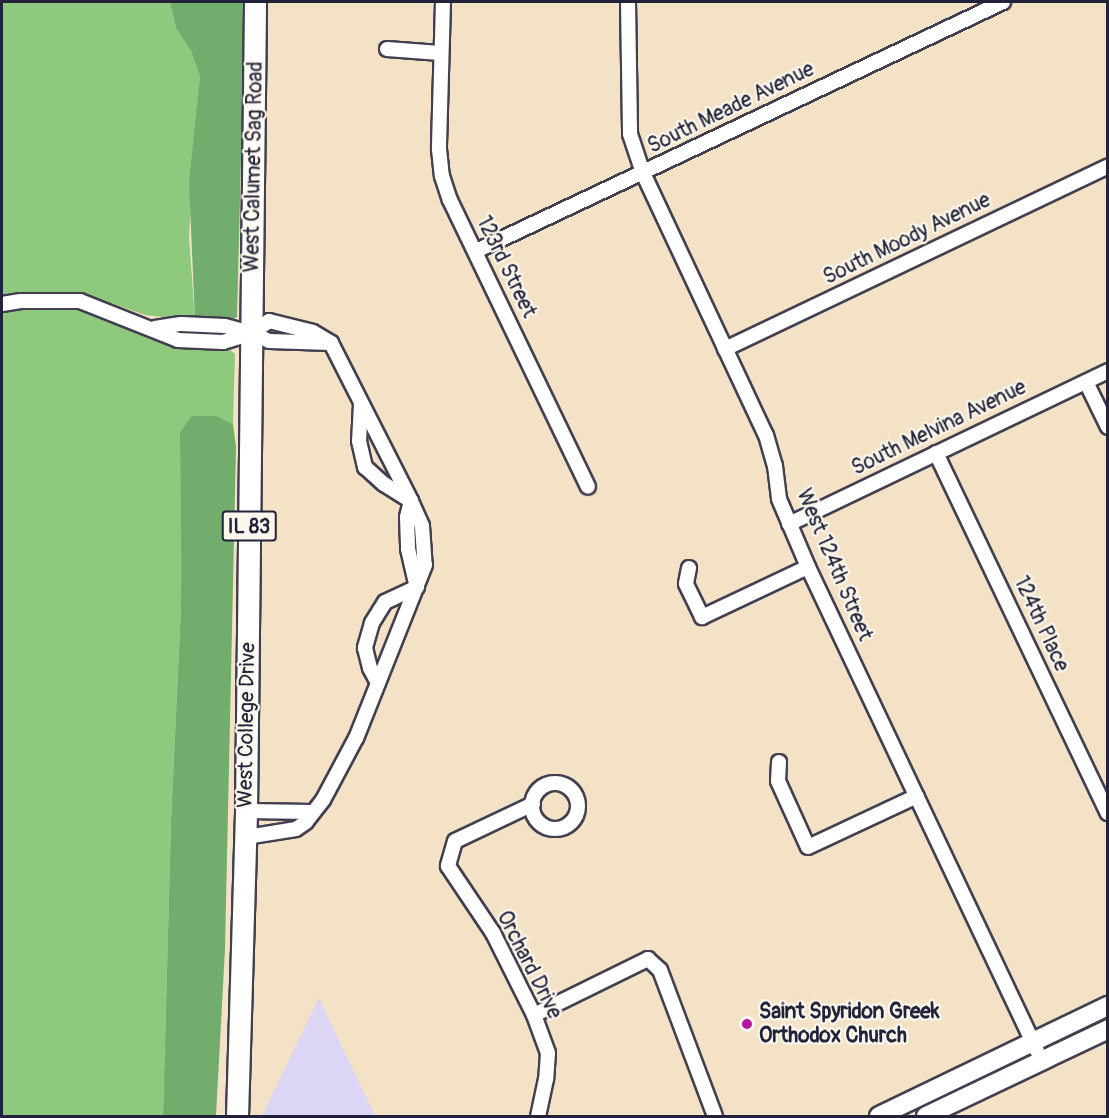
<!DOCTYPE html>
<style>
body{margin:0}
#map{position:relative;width:1109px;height:1118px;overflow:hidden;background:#f4e2c7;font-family:Pangolin,sans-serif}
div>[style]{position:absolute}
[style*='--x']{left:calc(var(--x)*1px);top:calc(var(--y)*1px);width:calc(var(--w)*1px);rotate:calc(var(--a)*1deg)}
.built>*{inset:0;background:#dcd5f6}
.green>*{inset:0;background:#8ec97e}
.forest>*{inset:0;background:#72ad6d}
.roads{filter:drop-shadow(2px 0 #423f50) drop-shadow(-2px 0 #423f50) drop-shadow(0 2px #423f50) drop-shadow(0 -2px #423f50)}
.street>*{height:14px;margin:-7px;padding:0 7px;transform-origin:7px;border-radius:7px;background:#fff}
.street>.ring{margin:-7px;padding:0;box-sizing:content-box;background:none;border:14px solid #fff;border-radius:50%}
.secondary>*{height:18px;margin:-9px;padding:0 9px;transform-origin:9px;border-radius:9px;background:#fff}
.primary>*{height:21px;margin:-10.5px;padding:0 10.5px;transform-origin:10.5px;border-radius:10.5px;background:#fff}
.dots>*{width:16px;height:16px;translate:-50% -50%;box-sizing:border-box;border:3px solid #fbf7ec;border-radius:50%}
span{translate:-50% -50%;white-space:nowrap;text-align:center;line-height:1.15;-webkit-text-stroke:4.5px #fbf7ec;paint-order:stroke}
.shield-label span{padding:2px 4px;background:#fbf7ec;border:2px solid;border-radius:4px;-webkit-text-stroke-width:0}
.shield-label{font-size:20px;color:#22223b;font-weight:700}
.street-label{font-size:21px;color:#22223b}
.poi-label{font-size:21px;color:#22223b;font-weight:700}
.left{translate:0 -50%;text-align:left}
.frame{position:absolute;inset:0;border:3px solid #22223b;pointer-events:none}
</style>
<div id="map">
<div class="built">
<div style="clip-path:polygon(319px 998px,375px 1116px,262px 1116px)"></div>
</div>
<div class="green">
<div style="clip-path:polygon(2px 2px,170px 2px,176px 28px,191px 51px,200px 77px,189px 236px,195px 321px,145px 315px,94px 297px,53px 293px,2px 297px)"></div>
<div style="clip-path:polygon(40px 307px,73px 309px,112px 318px,149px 332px,174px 346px,194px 349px,228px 348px,235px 354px,233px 424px,217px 416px,180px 432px,181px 607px,171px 821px,163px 1116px,2px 1116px,2px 312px)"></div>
</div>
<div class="forest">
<div style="clip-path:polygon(170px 2px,245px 2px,237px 317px,227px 322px,195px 321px,189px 182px,200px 77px,191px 51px,176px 28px)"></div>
<div style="clip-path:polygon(192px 416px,217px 416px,233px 424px,236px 447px,225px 949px,216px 1116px,163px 1116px,171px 821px,181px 607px,180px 432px)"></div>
</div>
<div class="roads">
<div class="street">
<div style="--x:443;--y:2;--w:147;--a:91.6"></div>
<div style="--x:439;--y:149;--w:27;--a:84"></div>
<div style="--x:442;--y:176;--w:25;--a:72"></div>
<div style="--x:450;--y:200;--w:318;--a:64.3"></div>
<div style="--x:628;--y:2;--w:132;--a:89.1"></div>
<div style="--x:630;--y:134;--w:41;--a:71.6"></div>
<div style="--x:643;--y:173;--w:289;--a:64.9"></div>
<div style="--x:766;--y:435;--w:32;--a:74"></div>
<div style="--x:775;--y:466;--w:33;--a:83"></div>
<div style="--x:779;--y:499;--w:74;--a:66.9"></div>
<div style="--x:808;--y:567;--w:535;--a:64.68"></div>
<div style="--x:387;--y:49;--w:53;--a:4.3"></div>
<div style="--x:476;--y:251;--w:583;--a:-25.29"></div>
<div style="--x:2;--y:304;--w:19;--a:-9"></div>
<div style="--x:21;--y:301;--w:59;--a:0"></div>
<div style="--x:80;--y:301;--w:105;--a:21.7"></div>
<div style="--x:178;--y:340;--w:45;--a:2.5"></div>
<div style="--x:223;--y:342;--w:30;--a:-17"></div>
<div style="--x:252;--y:333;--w:21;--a:-35"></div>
<div style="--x:269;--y:321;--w:45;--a:14"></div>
<div style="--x:313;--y:332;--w:21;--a:31"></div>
<div style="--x:331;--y:343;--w:177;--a:63.1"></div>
<div style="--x:411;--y:501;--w:27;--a:66"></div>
<div style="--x:422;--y:526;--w:39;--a:86"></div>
<div style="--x:425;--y:565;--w:186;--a:111.7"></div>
<div style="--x:356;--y:738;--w:70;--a:118"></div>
<div style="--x:323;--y:800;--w:28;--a:128"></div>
<div style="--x:306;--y:822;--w:12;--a:145"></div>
<div style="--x:296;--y:829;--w:51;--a:170.9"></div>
<div style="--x:155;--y:328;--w:26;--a:-9"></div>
<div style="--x:181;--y:324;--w:44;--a:2.6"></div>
<div style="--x:225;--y:326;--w:28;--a:15"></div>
<div style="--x:252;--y:333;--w:19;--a:25"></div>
<div style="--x:269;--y:341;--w:62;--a:1.8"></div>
<div style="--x:725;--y:349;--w:424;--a:-25.5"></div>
<div style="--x:1086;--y:382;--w:50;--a:63.9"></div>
<div style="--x:361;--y:404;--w:37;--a:93"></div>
<div style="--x:359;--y:441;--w:27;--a:77"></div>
<div style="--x:365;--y:467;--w:25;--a:42"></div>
<div style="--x:384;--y:484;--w:32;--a:32"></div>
<div style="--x:411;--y:501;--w:16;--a:104"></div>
<div style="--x:407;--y:517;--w:32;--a:88"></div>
<div style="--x:408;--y:549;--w:39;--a:77"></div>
<div style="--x:417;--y:587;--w:35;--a:155"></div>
<div style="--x:385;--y:602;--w:25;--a:122"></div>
<div style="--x:372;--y:623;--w:26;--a:106"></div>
<div style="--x:365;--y:648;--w:21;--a:76"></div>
<div style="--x:370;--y:668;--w:17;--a:62"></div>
<div style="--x:936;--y:453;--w:399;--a:64.5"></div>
<div style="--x:789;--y:524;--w:354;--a:-25.6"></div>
<div style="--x:689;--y:568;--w:16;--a:101"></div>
<div style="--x:686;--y:584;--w:37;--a:64"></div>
<div style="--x:702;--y:617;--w:117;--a:-25.3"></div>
<div style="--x:779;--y:762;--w:19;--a:93"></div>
<div style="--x:778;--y:781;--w:72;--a:65.6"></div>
<div style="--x:808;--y:847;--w:120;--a:-25.1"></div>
<div class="ring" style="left:532px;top:783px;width:32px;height:32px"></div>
<div style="--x:533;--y:804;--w:86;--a:154.6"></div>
<div style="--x:455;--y:841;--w:26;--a:106"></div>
<div style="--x:448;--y:866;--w:81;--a:56.1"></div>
<div style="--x:493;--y:933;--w:92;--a:63.4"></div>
<div style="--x:534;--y:1015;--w:40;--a:69.8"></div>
<div style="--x:548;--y:1053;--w:26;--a:94"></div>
<div style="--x:546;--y:1079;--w:38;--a:102"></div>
<div style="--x:246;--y:811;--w:66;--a:0.9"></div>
<div style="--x:534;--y:1015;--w:127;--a:-26.2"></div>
<div style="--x:648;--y:959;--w:16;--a:43"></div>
<div style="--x:660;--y:970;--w:156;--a:69.4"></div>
</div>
<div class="secondary">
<div style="--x:879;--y:1116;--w:254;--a:-25.7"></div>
<div style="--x:926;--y:1116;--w:202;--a:-25.5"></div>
</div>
<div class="primary">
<div style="--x:237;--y:1116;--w:305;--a:-88.3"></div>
<div style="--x:246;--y:811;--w:809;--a:-89.36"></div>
</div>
</div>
<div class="dots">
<div style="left:747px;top:1024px;background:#b5179e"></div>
</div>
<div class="shield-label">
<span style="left:249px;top:526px">IL 83</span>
</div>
<div class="street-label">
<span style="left:731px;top:108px;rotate:-26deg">South Meade Avenue</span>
<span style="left:254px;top:167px;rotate:-89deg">West Calumet Sag Road</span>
<span style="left:907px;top:239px;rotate:-26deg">South Moody Avenue</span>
<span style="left:506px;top:267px;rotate:64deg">123rd Street</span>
<span style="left:939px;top:428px;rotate:-26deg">South Melvina Avenue</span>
<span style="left:834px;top:565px;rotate:67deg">West 124th Street</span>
<span style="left:1041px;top:624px;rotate:65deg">124th Place</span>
<span style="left:247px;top:725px;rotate:-89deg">West College Drive</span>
<span style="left:529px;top:965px;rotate:63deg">Orchard Drive</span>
</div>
<div class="poi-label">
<span class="left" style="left:759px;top:1024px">Saint Spyridon Greek<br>Orthodox Church</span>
</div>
<div class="frame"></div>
</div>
